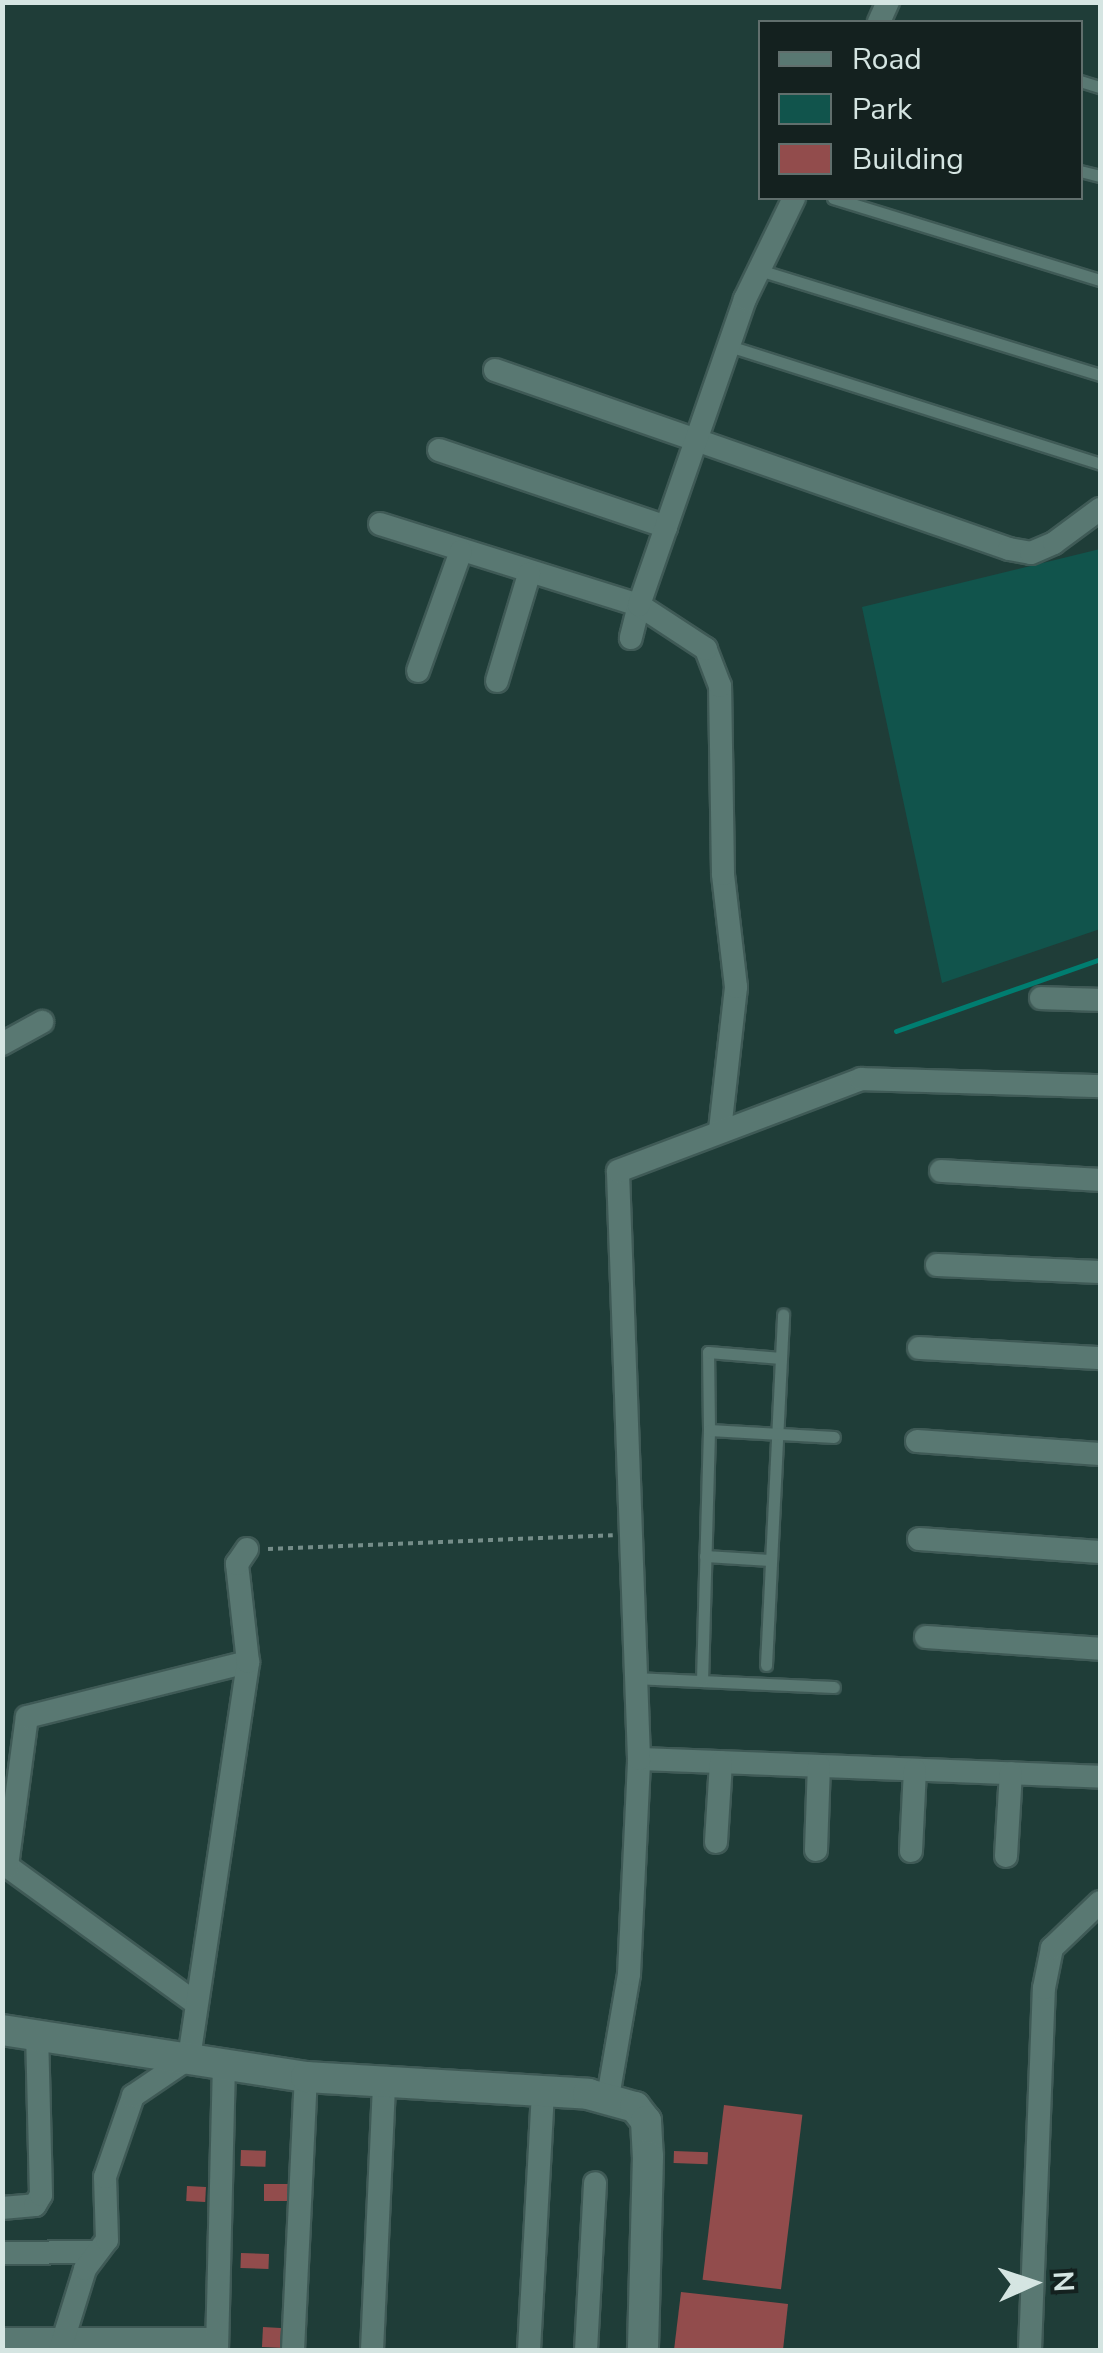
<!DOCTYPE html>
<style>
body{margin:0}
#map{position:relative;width:1103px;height:2353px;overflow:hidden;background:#1f3d38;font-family:"Nunito Sans",sans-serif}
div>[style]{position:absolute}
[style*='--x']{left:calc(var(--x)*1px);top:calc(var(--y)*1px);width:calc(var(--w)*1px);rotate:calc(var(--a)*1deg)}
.green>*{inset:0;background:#11544c}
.stream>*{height:5px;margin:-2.5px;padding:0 2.5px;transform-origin:2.5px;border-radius:2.5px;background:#007d70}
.building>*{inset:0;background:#924c4c;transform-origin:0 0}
.path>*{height:4px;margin-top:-2px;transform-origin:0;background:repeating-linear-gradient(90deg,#758d89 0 5px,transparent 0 10px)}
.roads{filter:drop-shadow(2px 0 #3f5a56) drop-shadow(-2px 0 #3f5a56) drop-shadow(0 2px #3f5a56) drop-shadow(0 -2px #3f5a56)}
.lane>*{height:11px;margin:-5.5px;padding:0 5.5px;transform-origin:5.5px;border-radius:5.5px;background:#597872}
.street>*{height:22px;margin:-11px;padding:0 11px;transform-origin:11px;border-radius:11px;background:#597872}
.secondary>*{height:30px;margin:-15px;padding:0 15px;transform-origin:15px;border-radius:15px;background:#597872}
span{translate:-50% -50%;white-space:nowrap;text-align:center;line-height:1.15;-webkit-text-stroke:10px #14211f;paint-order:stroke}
.frame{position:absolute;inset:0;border:5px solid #d5e5e2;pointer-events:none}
.legend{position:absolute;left:758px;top:20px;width:325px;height:180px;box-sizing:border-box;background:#14211f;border:2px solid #616f6d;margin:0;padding:12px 18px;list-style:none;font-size:30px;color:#d5e5e2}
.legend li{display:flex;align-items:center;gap:20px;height:50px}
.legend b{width:50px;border:2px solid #616f6d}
.north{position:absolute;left:983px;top:2233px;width:100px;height:100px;-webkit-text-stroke:8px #14211f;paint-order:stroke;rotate:87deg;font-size:28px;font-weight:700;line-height:40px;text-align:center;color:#d5e5e2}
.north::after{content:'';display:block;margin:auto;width:35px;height:45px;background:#d5e5e2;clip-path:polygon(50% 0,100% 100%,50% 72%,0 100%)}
</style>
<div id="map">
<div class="green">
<div style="clip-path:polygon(1100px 549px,1100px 929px,942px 983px,862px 607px)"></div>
</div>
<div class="stream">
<div style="--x:896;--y:1031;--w:216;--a:-19.4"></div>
</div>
<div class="building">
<div style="left:724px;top:2105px;width:79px;height:176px;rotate:7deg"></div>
<div style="left:241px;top:2150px;width:25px;height:16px;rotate:2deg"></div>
<div style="left:674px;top:2151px;width:34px;height:12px;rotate:2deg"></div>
<div style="left:264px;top:2184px;width:25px;height:17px"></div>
<div style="left:187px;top:2186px;width:19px;height:15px;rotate:3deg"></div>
<div style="left:241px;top:2253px;width:28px;height:15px;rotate:2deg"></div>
<div style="clip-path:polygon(681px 2292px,788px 2304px,783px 2350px,674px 2350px)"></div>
<div style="left:263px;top:2327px;width:22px;height:20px;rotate:3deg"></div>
</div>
<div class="path">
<div style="--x:268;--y:1549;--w:345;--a:-2.3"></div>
</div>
<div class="roads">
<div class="lane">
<div style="--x:1080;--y:81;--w:21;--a:17"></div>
<div style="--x:1080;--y:171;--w:21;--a:14"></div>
<div style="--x:833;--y:198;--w:279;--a:17.1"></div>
<div style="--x:759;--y:270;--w:357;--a:17.1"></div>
<div style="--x:729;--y:346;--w:389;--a:17.6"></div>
<div style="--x:709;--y:1430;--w:78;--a:-90.7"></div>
<div style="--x:708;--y:1352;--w:73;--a:4.7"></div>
<div style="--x:705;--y:1556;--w:65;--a:3.5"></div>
<div style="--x:766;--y:1665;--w:351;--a:-87.2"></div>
<div style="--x:633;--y:1678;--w:201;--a:2.6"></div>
<div style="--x:702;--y:1681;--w:251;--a:-88.4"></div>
<div style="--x:709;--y:1430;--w:125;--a:3.2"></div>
</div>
<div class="street">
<div style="--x:879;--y:22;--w:22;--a:-66"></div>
<div style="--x:495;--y:370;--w:544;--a:19.2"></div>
<div style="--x:1009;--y:549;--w:22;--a:10"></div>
<div style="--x:1031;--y:553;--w:25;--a:-23"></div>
<div style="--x:1054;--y:543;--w:57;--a:-36.5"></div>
<div style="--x:439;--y:450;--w:240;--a:18.7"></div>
<div style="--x:380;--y:524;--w:271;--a:17.4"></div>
<div style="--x:639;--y:605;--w:34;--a:104"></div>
<div style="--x:418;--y:671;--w:127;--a:-70.3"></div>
<div style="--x:497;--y:681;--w:112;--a:-73.3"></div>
<div style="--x:1041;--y:998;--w:59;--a:1.9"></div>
<div style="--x:2;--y:1044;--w:46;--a:-28.8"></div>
<div style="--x:720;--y:1130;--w:144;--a:-83.6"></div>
<div style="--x:736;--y:987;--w:114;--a:-96.6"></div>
<div style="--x:723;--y:874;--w:188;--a:-90.9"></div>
<div style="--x:720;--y:686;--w:40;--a:-111"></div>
<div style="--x:706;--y:649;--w:80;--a:-146.7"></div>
<div style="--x:639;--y:605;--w:324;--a:-70.9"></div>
<div style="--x:745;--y:299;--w:112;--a:-64.1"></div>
<div style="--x:941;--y:1171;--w:159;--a:3.2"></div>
<div style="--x:937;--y:1265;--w:163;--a:2.5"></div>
<div style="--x:919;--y:1348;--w:181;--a:3.2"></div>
<div style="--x:917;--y:1441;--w:183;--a:4.1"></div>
<div style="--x:919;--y:1539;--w:181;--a:4.1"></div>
<div style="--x:926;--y:1637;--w:174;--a:3.9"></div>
<div style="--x:639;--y:1759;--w:461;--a:2.2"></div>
<div style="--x:716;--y:1842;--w:80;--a:-86.4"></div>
<div style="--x:816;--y:1850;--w:84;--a:-88"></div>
<div style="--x:911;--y:1851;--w:81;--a:-87.2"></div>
<div style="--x:1006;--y:1856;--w:83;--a:-86.6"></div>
<div style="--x:194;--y:2002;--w:231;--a:-144"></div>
<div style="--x:7;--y:1866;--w:150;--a:-82.4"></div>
<div style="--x:27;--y:1717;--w:228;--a:-14"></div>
<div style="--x:608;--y:2097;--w:125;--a:-80.3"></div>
<div style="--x:629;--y:1974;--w:215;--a:-87.3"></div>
<div style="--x:639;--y:1759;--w:588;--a:-92.05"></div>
<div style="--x:618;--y:1171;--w:260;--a:-20.7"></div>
<div style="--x:861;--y:1079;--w:239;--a:1.7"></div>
<div style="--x:2;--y:2208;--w:33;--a:-5"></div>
<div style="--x:35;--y:2205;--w:12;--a:-59"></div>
<div style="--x:41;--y:2195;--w:160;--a:-91.4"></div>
<div style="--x:2;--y:2253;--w:95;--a:-0.6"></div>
<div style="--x:2;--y:2339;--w:215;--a:0"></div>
<div style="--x:60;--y:2350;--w:85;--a:-72.8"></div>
<div style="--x:85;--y:2269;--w:36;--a:-53"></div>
<div style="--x:107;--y:2240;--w:63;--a:-91.8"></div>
<div style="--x:105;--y:2177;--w:86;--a:-70.9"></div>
<div style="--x:133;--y:2096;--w:68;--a:-34.2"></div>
<div style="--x:189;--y:2058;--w:400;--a:-81.5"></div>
<div style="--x:248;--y:1662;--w:99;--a:-96.4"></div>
<div style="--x:237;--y:1564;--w:18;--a:-56"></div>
<div style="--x:217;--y:2350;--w:286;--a:-88.6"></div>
<div style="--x:293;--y:2350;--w:273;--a:-87.3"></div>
<div style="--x:372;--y:2350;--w:268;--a:-87.4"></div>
<div style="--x:529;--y:2350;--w:260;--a:-86.9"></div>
<div style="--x:586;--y:2350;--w:167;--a:-86.9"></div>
<div style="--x:1030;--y:2350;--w:362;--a:-87.8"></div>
<div style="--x:1044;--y:1988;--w:41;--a:-78.7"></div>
<div style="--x:1052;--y:1948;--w:66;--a:-43.8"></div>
</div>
<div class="secondary">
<div style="--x:2;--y:2030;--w:308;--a:8.8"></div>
<div style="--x:306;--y:2077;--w:283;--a:3.4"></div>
<div style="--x:588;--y:2094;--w:49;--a:15.5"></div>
<div style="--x:635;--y:2107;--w:18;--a:52"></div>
<div style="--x:646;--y:2121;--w:35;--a:87"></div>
<div style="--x:648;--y:2156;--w:194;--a:91.5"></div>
</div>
</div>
<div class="frame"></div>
<ul class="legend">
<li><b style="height:12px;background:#597872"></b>Road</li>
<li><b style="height:28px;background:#11544c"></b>Park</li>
<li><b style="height:28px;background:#924c4c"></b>Building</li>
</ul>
<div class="north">N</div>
</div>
